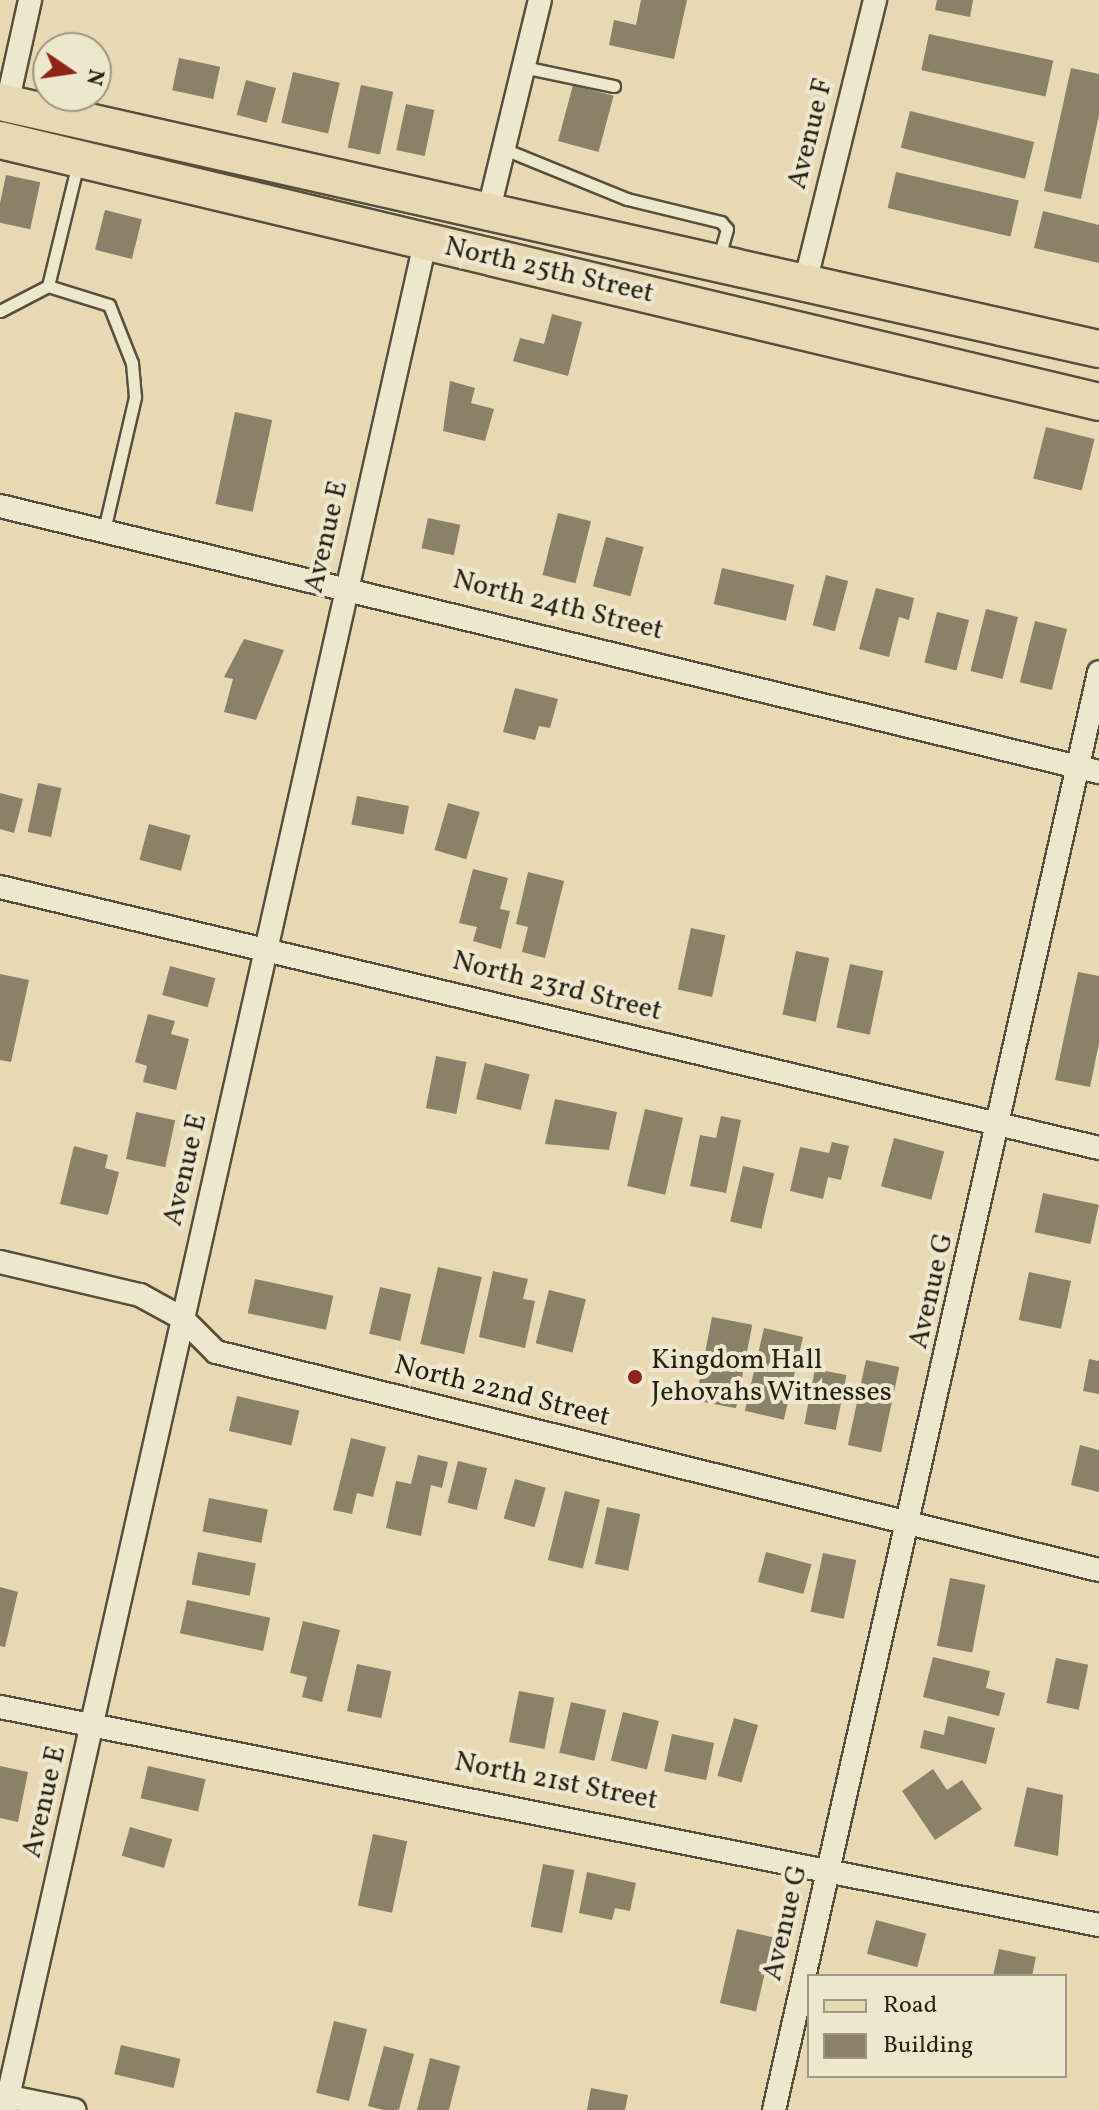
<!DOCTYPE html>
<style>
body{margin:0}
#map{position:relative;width:1099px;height:2110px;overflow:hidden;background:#e7d9b4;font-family:Vollkorn,serif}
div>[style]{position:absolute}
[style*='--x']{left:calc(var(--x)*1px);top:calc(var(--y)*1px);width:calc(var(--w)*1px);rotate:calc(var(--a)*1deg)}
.building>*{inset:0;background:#8b8068;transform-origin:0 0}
.roads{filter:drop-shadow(2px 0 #584e3d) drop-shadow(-2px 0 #584e3d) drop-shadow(0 2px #584e3d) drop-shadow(0 -2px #584e3d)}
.service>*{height:11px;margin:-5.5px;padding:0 5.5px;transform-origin:5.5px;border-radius:5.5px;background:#efe6ce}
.minor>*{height:22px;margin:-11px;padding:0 11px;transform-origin:11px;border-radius:11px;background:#efe6ce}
.primary>*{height:36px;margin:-18px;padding:0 18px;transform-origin:18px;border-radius:18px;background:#e7d9b4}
.dots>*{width:22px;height:22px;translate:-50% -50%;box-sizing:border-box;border:4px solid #efe6ce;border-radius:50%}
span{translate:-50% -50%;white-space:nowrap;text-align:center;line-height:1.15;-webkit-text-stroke:8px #efe6ce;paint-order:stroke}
.street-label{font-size:28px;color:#281f15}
.poi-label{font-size:28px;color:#281f15}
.left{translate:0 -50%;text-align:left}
.legend{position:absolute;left:807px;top:1974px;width:260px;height:104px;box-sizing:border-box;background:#efe6ce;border:2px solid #9f9684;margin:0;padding:10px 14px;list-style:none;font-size:24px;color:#281f15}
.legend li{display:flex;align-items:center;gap:16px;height:40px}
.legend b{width:40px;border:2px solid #9f9684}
.north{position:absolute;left:32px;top:32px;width:80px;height:80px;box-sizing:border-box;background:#efe6ce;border:2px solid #9f9684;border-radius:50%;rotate:103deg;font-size:22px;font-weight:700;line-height:32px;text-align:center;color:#281f15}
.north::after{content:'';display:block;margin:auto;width:28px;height:36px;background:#8f2418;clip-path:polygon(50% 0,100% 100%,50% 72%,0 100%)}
</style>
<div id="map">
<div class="building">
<div style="clip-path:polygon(641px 0,687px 0,674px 59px,609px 45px,614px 20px,636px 25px)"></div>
<div style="clip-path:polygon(937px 0,973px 0,970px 17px,935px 10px)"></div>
<div style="left:929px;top:34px;width:127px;height:37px;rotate:12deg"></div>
<div style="left:179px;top:58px;width:42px;height:33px;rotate:12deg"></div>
<div style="clip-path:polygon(1071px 68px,1099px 74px,1099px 115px,1081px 199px,1044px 191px)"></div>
<div style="left:293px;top:72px;width:48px;height:52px;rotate:13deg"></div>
<div style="left:246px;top:80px;width:31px;height:36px;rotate:15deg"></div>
<div style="left:361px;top:85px;width:33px;height:64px;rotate:12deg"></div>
<div style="left:573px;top:85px;width:42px;height:58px;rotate:15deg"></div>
<div style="left:406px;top:104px;width:29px;height:47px;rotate:12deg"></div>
<div style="left:910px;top:111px;width:128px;height:38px;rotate:14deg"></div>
<div style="left:896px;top:172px;width:126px;height:37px;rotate:13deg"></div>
<div style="left:6px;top:175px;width:35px;height:48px;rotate:12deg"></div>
<div style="left:105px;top:210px;width:38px;height:41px;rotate:14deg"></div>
<div style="clip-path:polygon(1043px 211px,1099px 225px,1099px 263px,1034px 248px)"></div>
<div style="clip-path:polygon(552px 314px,582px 322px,568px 376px,513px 361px,520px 338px,544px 344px)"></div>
<div style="clip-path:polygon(450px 381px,475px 388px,471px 403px,494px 409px,485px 441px,443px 431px)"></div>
<div style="left:235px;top:412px;width:38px;height:94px;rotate:12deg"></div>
<div style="left:1046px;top:427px;width:50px;height:53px;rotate:14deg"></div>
<div style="left:558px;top:513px;width:34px;height:64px;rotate:14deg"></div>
<div style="left:428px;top:518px;width:33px;height:31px;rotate:12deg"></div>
<div style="left:606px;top:537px;width:39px;height:51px;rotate:15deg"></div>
<div style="left:722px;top:568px;width:74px;height:37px;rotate:13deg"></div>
<div style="left:826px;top:575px;width:23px;height:52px;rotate:15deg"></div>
<div style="clip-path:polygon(876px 588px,914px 598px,909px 620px,899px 617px,889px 657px,859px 649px)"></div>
<div style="left:986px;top:609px;width:33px;height:64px;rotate:14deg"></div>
<div style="left:937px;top:612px;width:33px;height:52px;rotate:14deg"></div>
<div style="left:1035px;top:621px;width:33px;height:63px;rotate:14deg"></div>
<div style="clip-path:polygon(244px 639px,284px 650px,256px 720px,224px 712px,233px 679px,224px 677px)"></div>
<div style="clip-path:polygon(515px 688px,558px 699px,550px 728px,539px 726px,535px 740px,503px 732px)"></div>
<div style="left:38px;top:783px;width:24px;height:50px;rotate:12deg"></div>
<div style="clip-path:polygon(0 793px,23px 799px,14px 833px,0 829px)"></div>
<div style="left:357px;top:796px;width:53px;height:29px;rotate:11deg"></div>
<div style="left:448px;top:803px;width:33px;height:49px;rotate:16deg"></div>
<div style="left:149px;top:824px;width:43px;height:37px;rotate:15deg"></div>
<div style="clip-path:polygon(473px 869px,508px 878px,500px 909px,510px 911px,501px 949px,473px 941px,477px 927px,459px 923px)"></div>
<div style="clip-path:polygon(528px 872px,564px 881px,545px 958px,522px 952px,528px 927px,516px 924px)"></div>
<div style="left:691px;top:928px;width:35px;height:63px;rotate:12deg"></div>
<div style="left:796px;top:951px;width:34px;height:65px;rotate:12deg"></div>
<div style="left:850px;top:964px;width:34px;height:65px;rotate:12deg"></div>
<div style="left:170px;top:966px;width:47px;height:30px;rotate:15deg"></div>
<div style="clip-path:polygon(1078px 972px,1099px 976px,1099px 1043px,1090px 1087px,1055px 1080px)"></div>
<div style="clip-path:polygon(0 974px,29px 980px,11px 1062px,0 1060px)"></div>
<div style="clip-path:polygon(148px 1014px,175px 1021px,171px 1034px,189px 1039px,176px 1090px,143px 1082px,147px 1066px,135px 1062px)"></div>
<div style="left:436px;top:1056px;width:31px;height:53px;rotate:11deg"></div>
<div style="left:485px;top:1063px;width:46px;height:37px;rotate:14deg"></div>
<div style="clip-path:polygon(555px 1099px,617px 1112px,609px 1150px,545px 1144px)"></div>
<div style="left:645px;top:1109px;width:39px;height:79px;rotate:13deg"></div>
<div style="left:136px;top:1112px;width:40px;height:48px;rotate:12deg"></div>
<div style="clip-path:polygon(721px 1116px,741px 1120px,726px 1193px,690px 1186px,700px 1135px,716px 1138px)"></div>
<div style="left:894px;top:1138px;width:52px;height:50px;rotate:15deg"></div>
<div style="clip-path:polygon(832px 1142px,849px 1146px,841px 1180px,828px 1177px,823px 1199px,790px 1191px,800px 1147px,829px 1153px)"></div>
<div style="clip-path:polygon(74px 1146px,108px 1155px,105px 1168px,119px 1172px,108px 1215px,60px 1204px)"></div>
<div style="left:743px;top:1166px;width:32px;height:57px;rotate:13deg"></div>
<div style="left:1043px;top:1193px;width:57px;height:40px;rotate:12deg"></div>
<div style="left:438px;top:1267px;width:45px;height:79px;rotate:13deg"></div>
<div style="clip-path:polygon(493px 1271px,528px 1279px,523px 1299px,535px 1301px,525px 1348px,479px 1337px)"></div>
<div style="left:1029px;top:1272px;width:43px;height:49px;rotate:12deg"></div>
<div style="left:255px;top:1279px;width:80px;height:35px;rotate:12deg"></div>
<div style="left:380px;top:1287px;width:32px;height:48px;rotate:13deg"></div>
<div style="left:549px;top:1290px;width:38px;height:55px;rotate:14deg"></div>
<div style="left:712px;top:1317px;width:41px;height:85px;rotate:11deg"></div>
<div style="left:764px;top:1328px;width:40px;height:85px;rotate:13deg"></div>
<div style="clip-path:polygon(1089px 1359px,1099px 1361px,1099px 1394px,1083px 1391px)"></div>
<div style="left:866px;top:1360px;width:34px;height:87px;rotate:12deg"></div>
<div style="left:815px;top:1369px;width:32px;height:56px;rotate:11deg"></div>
<div style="left:237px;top:1396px;width:64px;height:36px;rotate:13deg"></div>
<div style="clip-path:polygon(351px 1438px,386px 1447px,373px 1497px,357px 1493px,352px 1514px,333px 1510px)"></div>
<div style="clip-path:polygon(1080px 1445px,1099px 1450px,1099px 1492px,1071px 1485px)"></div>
<div style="clip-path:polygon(418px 1455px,448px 1462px,442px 1488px,431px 1485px,421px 1536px,386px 1528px,396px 1481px,411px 1484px)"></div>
<div style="left:458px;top:1461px;width:30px;height:43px;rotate:14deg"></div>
<div style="left:515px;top:1479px;width:32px;height:41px;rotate:16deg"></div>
<div style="left:565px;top:1491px;width:36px;height:71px;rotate:14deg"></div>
<div style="left:209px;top:1498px;width:60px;height:34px;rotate:11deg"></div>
<div style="left:607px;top:1507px;width:34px;height:58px;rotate:12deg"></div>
<div style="left:198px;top:1552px;width:59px;height:33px;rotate:11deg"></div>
<div style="left:766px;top:1552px;width:47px;height:31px;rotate:15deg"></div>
<div style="left:823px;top:1553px;width:34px;height:60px;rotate:12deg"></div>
<div style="left:950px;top:1578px;width:36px;height:69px;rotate:11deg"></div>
<div style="clip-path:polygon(0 1587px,18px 1592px,5px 1647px,0 1646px)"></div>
<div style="left:187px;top:1600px;width:85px;height:34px;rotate:12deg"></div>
<div style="clip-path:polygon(303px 1621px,340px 1630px,322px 1702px,302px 1697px,307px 1677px,290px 1673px)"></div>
<div style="clip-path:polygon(933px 1657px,990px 1671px,986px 1688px,1005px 1693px,999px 1716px,923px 1697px)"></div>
<div style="left:1056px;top:1658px;width:33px;height:46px;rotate:12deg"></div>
<div style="left:357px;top:1664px;width:35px;height:48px;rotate:12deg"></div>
<div style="left:519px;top:1691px;width:36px;height:52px;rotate:11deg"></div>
<div style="left:571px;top:1702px;width:36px;height:52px;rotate:13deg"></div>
<div style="left:623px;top:1712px;width:37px;height:50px;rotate:14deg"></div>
<div style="clip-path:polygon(948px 1716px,995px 1728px,986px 1764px,920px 1748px,924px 1730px,944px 1735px)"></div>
<div style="left:734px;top:1718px;width:25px;height:60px;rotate:16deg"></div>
<div style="left:672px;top:1734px;width:43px;height:38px;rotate:12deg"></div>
<div style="clip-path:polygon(0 1766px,28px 1772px,18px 1822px,0 1818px)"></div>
<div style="left:148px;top:1766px;width:59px;height:33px;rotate:13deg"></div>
<div style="clip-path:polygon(933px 1769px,947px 1790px,962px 1780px,982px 1809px,935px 1840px,902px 1791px)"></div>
<div style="clip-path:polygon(1027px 1787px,1063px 1795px,1058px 1856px,1014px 1846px)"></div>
<div style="left:130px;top:1827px;width:44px;height:30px;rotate:16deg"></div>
<div style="left:373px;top:1834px;width:35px;height:73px;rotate:12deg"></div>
<div style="left:543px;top:1864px;width:32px;height:64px;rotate:11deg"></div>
<div style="clip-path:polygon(587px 1872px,636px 1883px,630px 1911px,615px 1908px,612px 1920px,579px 1913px)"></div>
<div style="left:876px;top:1920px;width:52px;height:35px;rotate:15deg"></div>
<div style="left:737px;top:1929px;width:37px;height:76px;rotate:13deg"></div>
<div style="clip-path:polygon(999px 1949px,1036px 1957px,1032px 1976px,993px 1976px)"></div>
<div style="left:334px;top:2021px;width:34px;height:74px;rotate:14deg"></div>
<div style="left:121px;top:2045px;width:61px;height:30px;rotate:13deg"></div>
<div style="left:384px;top:2046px;width:31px;height:62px;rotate:15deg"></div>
<div style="clip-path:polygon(430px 2058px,460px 2066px,449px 2110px,417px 2110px)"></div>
<div style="clip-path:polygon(591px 2088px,628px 2095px,625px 2110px,587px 2110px)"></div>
</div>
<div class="roads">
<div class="service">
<div style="--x:523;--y:67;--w:93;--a:11.8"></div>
<div style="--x:504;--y:149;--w:133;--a:22.1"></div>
<div style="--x:627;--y:199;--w:97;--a:13.7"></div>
<div style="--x:721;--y:222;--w:9;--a:49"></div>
<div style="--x:727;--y:229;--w:32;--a:106"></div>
<div style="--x:48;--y:286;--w:127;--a:-76.3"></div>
<div style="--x:0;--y:311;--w:54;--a:-27.5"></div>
<div style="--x:48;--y:286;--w:64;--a:17.3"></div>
<div style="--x:109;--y:305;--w:62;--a:68.4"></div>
<div style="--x:132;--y:363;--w:34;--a:85"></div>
<div style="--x:135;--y:397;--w:137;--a:103.1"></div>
</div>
<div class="minor">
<div style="--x:7;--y:104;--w:107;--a:-77.5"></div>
<div style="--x:488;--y:213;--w:219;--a:-76.3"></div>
<div style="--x:805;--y:283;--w:292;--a:-76.1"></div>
<div style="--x:0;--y:506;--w:1131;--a:13.61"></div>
<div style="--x:0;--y:887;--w:1130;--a:13.36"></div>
<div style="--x:0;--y:1262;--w:144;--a:13.3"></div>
<div style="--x:140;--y:1295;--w:48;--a:28.7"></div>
<div style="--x:182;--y:1318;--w:48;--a:45"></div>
<div style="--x:216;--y:1352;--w:910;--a:13.87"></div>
<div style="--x:0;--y:1707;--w:1120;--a:11.22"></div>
<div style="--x:0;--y:2095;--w:76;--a:11.5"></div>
<div style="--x:5;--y:2110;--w:1914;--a:-77.32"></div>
<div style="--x:774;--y:2110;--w:1474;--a:-77.26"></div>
</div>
<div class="primary">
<div style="--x:0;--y:102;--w:1126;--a:12.67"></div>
<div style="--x:0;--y:140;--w:1130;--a:13.41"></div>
</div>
</div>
<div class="dots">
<div style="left:635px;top:1377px;background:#8f2418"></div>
</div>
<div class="street-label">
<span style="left:811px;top:134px;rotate:-76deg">Avenue F</span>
<span style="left:549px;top:271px;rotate:13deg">North 25th Street</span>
<span style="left:327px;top:537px;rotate:-77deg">Avenue E</span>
<span style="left:558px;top:606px;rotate:14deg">North 24th Street</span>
<span style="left:557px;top:987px;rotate:14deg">North 23rd Street</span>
<span style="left:186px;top:1170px;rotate:-77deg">Avenue E</span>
<span style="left:932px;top:1291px;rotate:-77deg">Avenue G</span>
<span style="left:502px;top:1392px;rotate:14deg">North 22nd Street</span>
<span style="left:556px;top:1782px;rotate:11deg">North 21st Street</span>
<span style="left:45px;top:1802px;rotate:-77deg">Avenue E</span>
<span style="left:786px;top:1923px;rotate:-77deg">Avenue G</span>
</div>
<div class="poi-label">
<span class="left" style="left:651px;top:1377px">Kingdom Hall<br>Jehovahs Witnesses</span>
</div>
<ul class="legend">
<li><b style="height:10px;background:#e7d9b4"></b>Road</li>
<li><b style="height:22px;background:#8b8068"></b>Building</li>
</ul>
<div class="north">N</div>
</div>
